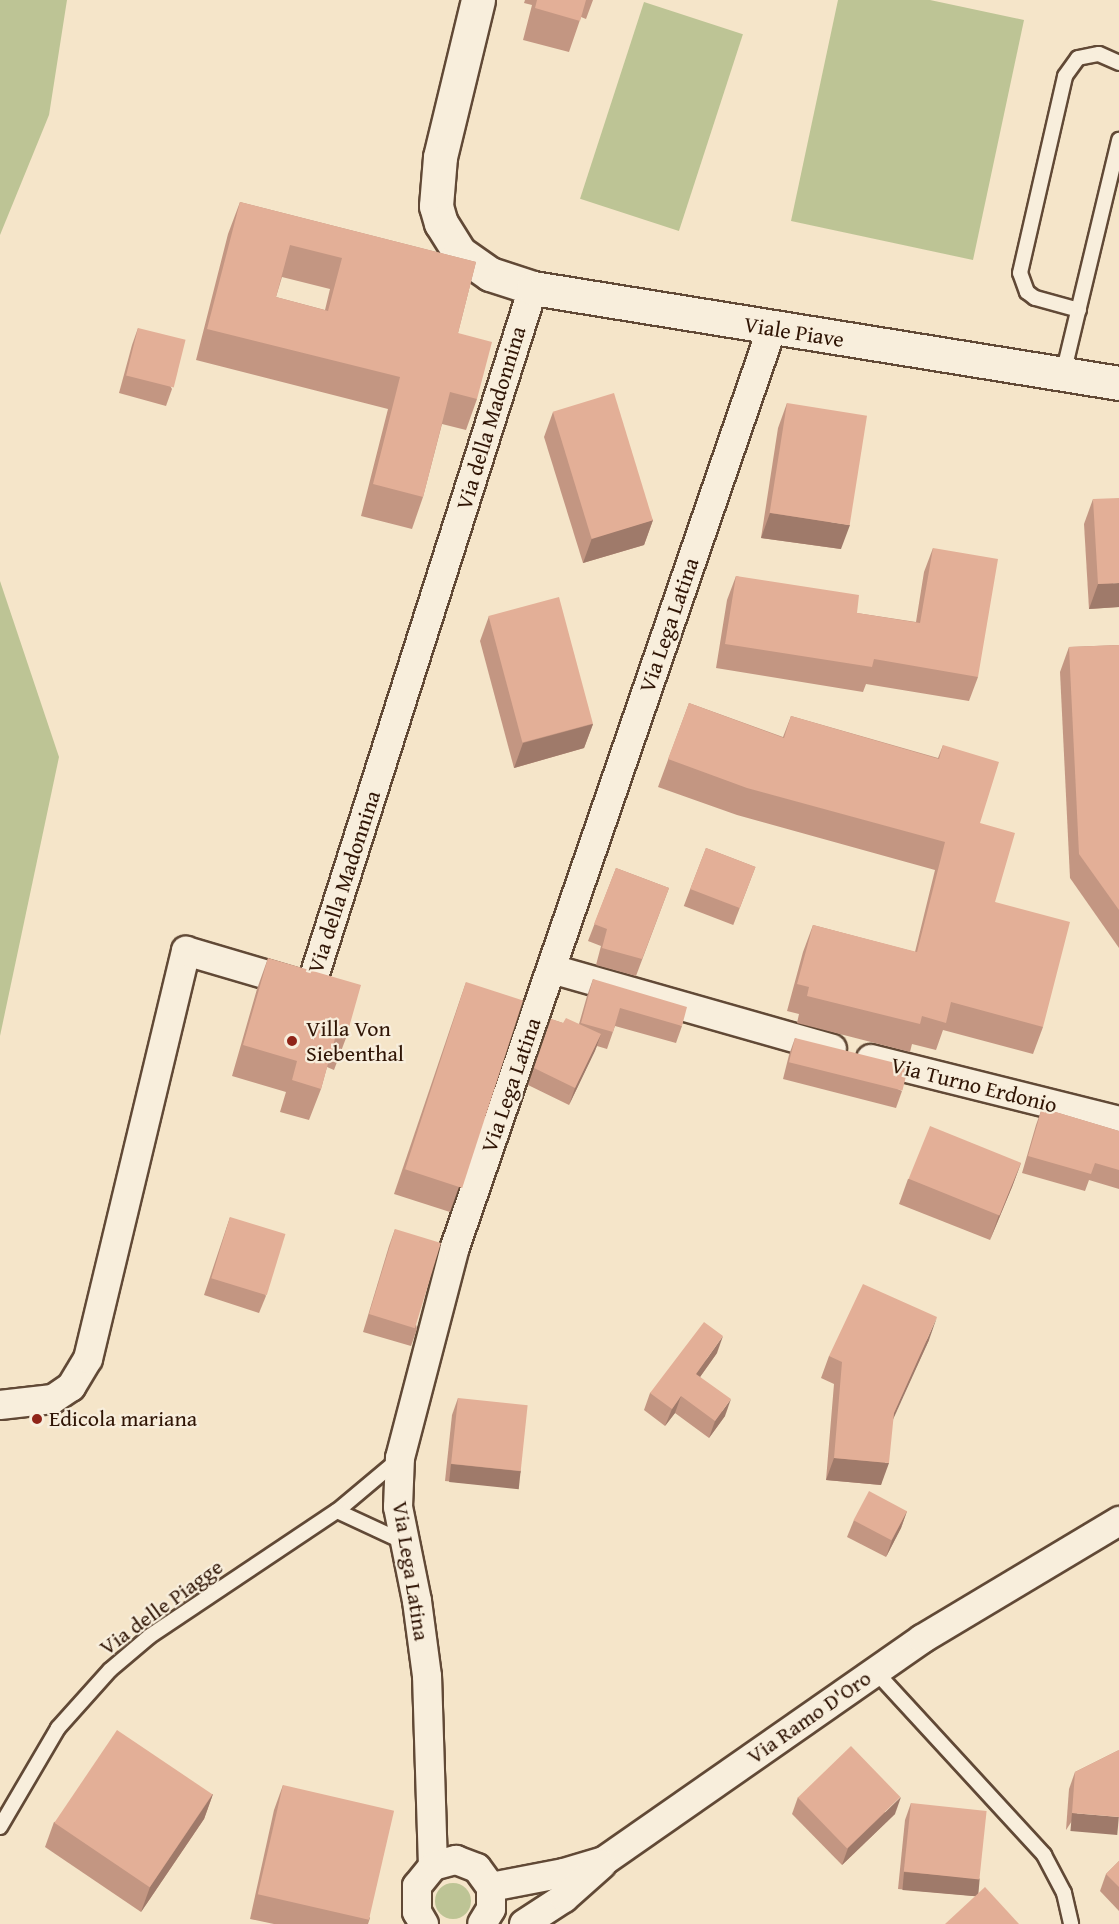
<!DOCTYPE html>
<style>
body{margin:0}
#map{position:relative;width:1119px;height:1924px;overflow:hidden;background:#f5e5c9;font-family:"Gentium Book Plus",serif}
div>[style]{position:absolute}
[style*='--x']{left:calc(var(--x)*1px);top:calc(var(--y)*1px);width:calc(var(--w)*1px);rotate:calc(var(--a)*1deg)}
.green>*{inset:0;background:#bdc495;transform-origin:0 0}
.round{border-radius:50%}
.roads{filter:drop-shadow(2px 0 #614936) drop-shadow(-2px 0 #614936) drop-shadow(0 2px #614936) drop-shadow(0 -2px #614936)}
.service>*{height:14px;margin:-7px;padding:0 7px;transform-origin:7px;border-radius:7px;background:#f8eedc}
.minor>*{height:28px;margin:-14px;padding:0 14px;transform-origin:14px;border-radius:14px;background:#f8eedc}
.tertiary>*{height:33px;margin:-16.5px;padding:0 16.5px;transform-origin:16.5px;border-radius:16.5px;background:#f8eedc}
.wall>*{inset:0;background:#c39682;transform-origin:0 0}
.shaded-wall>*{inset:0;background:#9f7a6a;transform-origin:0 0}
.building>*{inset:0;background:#e3af97;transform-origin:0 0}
.dots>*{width:16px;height:16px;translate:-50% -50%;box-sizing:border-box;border:3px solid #f8eedc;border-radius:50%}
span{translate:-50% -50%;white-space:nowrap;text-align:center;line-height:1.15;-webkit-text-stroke:4.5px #f8eedc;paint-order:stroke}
.street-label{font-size:22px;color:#301505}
.poi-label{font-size:22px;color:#301505}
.left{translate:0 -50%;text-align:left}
</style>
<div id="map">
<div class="green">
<div style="clip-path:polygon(0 0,67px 0,49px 115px,0 235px)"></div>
<div style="clip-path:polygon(838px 0,930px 0,1024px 20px,973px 260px,791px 221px)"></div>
<div style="left:644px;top:2px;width:104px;height:207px;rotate:18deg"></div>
<div style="clip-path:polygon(0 581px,59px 757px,0 1036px)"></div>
<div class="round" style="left:435px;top:1883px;width:36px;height:36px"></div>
</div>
<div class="roads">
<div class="service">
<div style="--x:1079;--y:310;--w:46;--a:-164.7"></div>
<div style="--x:1035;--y:298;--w:10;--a:-143"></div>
<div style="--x:1027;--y:292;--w:20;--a:-110"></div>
<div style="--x:1020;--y:273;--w:202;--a:-77.1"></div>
<div style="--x:1065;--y:76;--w:22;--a:-54"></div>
<div style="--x:1078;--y:58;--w:21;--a:-11"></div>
<div style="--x:1099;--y:54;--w:22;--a:24"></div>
<div style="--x:1063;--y:374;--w:241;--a:-76.5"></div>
<div style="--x:399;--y:1459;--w:81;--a:140"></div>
<div style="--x:337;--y:1511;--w:74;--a:24.8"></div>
<div style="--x:875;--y:1671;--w:250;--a:47.4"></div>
<div style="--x:1044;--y:1855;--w:43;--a:62.2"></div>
<div style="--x:1064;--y:1893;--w:32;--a:77"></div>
<div style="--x:0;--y:1827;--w:115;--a:-59.6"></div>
<div style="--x:58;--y:1728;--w:78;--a:-48.1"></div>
<div style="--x:110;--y:1670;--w:52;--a:-40.4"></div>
<div style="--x:150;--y:1636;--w:225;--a:-33.8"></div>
</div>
<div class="minor">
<div style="--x:552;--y:969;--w:291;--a:15.9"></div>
<div style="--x:871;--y:1059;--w:256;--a:14"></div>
<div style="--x:0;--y:1405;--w:53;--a:-6.5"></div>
<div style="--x:53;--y:1399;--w:22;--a:-34"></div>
<div style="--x:71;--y:1387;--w:33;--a:-59"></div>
<div style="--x:88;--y:1359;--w:420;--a:-76.5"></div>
<div style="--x:186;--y:951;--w:127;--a:16.4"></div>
<div style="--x:308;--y:987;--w:6;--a:-45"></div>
<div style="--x:312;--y:983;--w:729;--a:-72.36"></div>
<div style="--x:433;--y:1866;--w:190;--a:-91.8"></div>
<div style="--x:427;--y:1676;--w:76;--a:-97.6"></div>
<div style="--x:417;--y:1601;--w:96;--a:-101.4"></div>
<div style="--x:398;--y:1507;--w:49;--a:-87.7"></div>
<div style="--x:400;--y:1458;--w:218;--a:-75.4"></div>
<div style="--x:455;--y:1247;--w:972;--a:-70.97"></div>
<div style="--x:491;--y:1887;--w:74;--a:-10.9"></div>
<div style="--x:564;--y:1873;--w:42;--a:-16.7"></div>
<div style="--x:604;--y:1861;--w:388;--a:-34.9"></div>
<div style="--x:922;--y:1639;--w:230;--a:-30.9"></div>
<div style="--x:424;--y:1924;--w:14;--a:-120"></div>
<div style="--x:417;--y:1912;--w:26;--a:-90"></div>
<div style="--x:417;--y:1886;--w:26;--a:-51"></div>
<div style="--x:433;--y:1866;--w:24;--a:-15"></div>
<div style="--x:456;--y:1860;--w:22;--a:21"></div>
<div style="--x:477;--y:1868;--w:24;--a:54"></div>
<div style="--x:491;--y:1887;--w:22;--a:90"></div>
<div style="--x:491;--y:1909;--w:17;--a:121"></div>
<div style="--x:524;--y:1924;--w:48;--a:-33"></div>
<div style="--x:564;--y:1898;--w:50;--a:-41.7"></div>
</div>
<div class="tertiary">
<div style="--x:478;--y:0;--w:162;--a:103.6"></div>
<div style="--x:440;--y:157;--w:49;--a:94.7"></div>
<div style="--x:436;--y:206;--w:18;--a:74"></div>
<div style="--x:441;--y:223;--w:36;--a:58"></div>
<div style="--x:460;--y:253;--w:37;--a:35"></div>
<div style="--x:490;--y:274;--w:45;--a:18"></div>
<div style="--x:533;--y:288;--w:594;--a:9.21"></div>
</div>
</div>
<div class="wall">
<div style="clip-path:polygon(525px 0,593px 0,586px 19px,581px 17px,569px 52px,523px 40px,532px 5px,524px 3px)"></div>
<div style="clip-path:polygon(evenodd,240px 202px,476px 262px,458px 333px,477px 399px,466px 430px,442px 424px,423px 497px,412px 529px,361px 516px,388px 409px,196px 360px,228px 234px,240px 202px,282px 277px,330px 289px,325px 310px,276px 297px,282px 277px)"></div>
<div style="clip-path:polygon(138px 328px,172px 389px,166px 406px,119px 393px,132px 345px)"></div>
<div style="clip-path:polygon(787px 403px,841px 549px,761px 538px,778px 428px)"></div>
<div style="clip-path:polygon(553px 412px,653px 520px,644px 545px,583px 563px,544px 437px)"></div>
<div style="clip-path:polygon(1093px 499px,1119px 607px,1089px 609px,1084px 524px)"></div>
<div style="clip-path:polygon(933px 548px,978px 677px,969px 701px,866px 684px,863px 692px,716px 668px,727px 600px,736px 576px,857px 613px,916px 622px,924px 572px)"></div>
<div style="clip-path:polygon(489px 616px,593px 724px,584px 748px,514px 768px,480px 641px)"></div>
<div style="clip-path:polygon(1119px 645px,1119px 948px,1070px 878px,1060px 672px,1069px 647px)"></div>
<div style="clip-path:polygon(689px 703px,783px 737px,791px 716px,938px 758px,943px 745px,980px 823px,995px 902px,1043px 1027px,1033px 1054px,943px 1030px,936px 1050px,912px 1044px,910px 1052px,797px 1023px,799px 1014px,787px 1011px,803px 952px,813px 925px,915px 952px,935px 870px,737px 815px,658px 787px)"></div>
<div style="left:706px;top:848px;width:53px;height:62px;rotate:21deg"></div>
<div style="clip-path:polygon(616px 868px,669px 888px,636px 976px,596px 965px,601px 946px,588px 941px)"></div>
<div style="clip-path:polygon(268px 958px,346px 1038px,334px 1070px,327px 1067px,321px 1089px,309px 1120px,280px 1112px,286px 1092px,232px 1076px,257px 989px)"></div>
<div style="clip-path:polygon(593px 979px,682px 1026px,676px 1043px,615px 1026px,607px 1049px,597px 1046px,569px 1105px,528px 1085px,551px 1019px,563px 1023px,579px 1024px,587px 996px)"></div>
<div style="clip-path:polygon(466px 982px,459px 1187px,450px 1212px,394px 1194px)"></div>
<div style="clip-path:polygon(795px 1038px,902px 1091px,896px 1108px,783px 1079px,789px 1055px)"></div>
<div style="clip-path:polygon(1042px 1108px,1119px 1131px,1119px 1189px,1089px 1180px,1085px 1191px,1022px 1173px,1036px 1125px)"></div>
<div style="clip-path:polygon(1021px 1163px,1012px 1187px,990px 1240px,899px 1204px,908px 1179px)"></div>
<div style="clip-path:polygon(230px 1217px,266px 1296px,259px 1313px,204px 1295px)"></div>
<div style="clip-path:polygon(395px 1229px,417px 1329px,411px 1346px,363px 1332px,389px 1246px)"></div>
<div style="clip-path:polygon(929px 1340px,893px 1418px,881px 1485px,826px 1480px,834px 1384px,821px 1378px,829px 1356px)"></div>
<div style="clip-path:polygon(717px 1353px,700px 1377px,725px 1416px,709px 1438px,675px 1413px,665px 1426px,644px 1410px,650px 1393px)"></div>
<div style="clip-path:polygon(458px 1398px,521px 1471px,515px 1488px,445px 1481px,452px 1415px)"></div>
<div style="clip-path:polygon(907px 1511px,901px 1528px,886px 1557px,847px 1537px,854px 1520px)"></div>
<div style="clip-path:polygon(1119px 1750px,1066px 1830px,1069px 1789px,1075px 1772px)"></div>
<div style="clip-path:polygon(283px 1785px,370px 1918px,368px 1924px,274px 1924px,250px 1919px,274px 1810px)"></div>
<div style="clip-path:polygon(213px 1794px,204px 1819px,141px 1912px,45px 1847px,54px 1822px)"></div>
<div style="clip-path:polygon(798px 1797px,895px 1814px,842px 1865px,792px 1814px)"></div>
<div style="clip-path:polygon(911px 1803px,974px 1896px,898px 1889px,905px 1820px)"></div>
<div style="clip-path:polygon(1119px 1861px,1119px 1911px,1100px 1891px,1106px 1874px)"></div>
</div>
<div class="shaded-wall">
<div style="clip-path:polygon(770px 513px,850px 525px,841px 549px,761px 538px)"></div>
<div style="clip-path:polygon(653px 520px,644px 545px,583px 563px,592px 538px)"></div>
<div style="clip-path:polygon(1119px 583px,1119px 607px,1089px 609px,1098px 584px)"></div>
<div style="clip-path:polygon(593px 724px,584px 748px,514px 768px,523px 743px)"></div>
<div style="clip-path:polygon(601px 1034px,595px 1051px,569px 1105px,575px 1088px)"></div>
<div style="clip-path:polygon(1021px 1163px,1012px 1187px,990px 1240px,999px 1215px)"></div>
<div style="clip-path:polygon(937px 1317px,929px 1340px,886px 1435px,894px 1413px)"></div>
<div style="clip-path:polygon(723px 1336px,717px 1353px,690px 1391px,696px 1374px)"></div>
<div style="clip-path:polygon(681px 1396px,675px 1413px,665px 1426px,672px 1409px)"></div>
<div style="clip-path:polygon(731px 1399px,725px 1416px,709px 1438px,715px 1421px)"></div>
<div style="clip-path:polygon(834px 1458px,889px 1463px,881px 1485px,826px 1480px)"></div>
<div style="left:451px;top:1464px;width:70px;height:18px;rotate:6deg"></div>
<div style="clip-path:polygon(907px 1511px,901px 1528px,886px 1557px,892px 1540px)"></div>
<div style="clip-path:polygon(213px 1794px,204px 1819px,141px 1912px,150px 1887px)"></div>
<div style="clip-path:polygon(901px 1797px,895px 1814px,842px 1865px,848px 1848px)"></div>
<div style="left:1072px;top:1813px;width:47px;height:18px;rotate:5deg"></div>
<div style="left:904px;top:1872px;width:76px;height:18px;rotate:5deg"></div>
</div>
<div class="building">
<div style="clip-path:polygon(537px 0,586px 0,580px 21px,535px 8px)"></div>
<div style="clip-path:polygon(evenodd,240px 202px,476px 262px,458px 333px,492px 342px,477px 399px,450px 392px,423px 497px,373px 484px,400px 377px,207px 329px,240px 202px,290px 245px,342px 258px,328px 311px,276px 297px,290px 245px)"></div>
<div style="left:138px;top:328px;width:49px;height:49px;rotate:14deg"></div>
<div style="left:614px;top:393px;width:133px;height:64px;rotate:73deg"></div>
<div style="left:787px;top:403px;width:81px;height:111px;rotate:9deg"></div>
<div style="clip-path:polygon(1119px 498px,1119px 583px,1098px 584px,1093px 499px)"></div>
<div style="clip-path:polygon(933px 548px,998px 559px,978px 677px,874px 659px,872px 667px,725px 644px,736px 576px,859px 595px,857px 613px,920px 623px)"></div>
<div style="left:559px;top:597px;width:131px;height:73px;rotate:75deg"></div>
<div style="clip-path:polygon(1119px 645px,1119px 910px,1079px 854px,1069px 647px)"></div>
<div style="clip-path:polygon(689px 703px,784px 738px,791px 716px,939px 759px,943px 745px,999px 762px,980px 823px,1015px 833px,995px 902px,1070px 922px,1043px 1027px,951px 1002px,946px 1023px,922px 1016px,920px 1024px,807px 996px,809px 987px,797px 984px,813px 925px,917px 952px,945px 842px,747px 788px,668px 759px)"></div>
<div style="left:706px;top:848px;width:53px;height:44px;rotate:21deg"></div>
<div style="clip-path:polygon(616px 868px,669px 888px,642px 959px,602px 948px,607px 929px,594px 924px)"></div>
<div style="clip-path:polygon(268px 958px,361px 985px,346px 1038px,336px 1035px,321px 1089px,292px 1080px,297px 1061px,243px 1045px)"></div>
<div style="clip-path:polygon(593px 979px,687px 1007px,682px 1026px,620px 1008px,613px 1032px,581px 1023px)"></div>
<div style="left:466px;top:982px;width:60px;height:197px;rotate:18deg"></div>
<div style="clip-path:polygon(566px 1018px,601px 1034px,575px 1088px,534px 1068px,551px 1019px,563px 1023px)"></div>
<div style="left:795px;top:1038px;width:117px;height:25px;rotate:14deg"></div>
<div style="clip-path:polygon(1042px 1108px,1119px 1131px,1119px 1170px,1095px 1163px,1091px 1174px,1028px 1156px)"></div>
<div style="left:930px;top:1126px;width:98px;height:57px;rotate:22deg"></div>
<div style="left:230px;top:1217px;width:58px;height:64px;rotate:17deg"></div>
<div style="left:395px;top:1229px;width:48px;height:89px;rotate:17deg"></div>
<div style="clip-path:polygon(863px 1284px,937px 1317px,894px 1413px,889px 1463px,834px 1458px,842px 1362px,829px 1356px)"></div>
<div style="clip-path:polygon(704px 1322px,723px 1336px,696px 1374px,731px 1399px,715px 1421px,681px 1396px,672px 1409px,650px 1393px)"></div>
<div style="left:458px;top:1398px;width:70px;height:66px;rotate:6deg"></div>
<div style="left:869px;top:1491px;width:43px;height:33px;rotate:28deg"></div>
<div style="left:117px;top:1730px;width:115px;height:112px;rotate:34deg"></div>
<div style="left:851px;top:1746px;width:71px;height:74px;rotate:46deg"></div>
<div style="clip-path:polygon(1119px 1750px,1119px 1817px,1072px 1813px,1075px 1772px)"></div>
<div style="left:283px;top:1785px;width:114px;height:112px;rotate:13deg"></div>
<div style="left:911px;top:1803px;width:76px;height:69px;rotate:6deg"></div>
<div style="clip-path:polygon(1119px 1861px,1119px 1887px,1106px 1874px)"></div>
<div style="clip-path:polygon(985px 1887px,1019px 1924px,945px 1924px)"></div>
</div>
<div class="dots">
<div style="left:292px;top:1041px;background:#8f2418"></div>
<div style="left:37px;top:1419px;background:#8f2418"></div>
</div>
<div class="street-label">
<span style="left:794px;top:332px;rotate:9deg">Viale Piave</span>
<span style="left:491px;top:418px;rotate:-73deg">Via della Madonnina</span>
<span style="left:669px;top:625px;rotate:-71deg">Via Lega Latina</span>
<span style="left:344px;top:882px;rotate:-72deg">Via della Madonnina</span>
<span style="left:511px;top:1085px;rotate:-71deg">Via Lega Latina</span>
<span style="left:974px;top:1085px;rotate:14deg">Via Turno Erdonio</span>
<span style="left:411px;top:1571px;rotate:81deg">Via Lega Latina</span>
<span style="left:161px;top:1607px;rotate:-36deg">Via delle Piagge</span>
<span style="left:809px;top:1717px;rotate:-35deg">Via Ramo D'Oro</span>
</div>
<div class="poi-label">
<span class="left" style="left:306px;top:1041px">Villa Von<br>Siebenthal</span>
<span class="left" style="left:49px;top:1419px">Edicola mariana</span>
</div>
</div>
